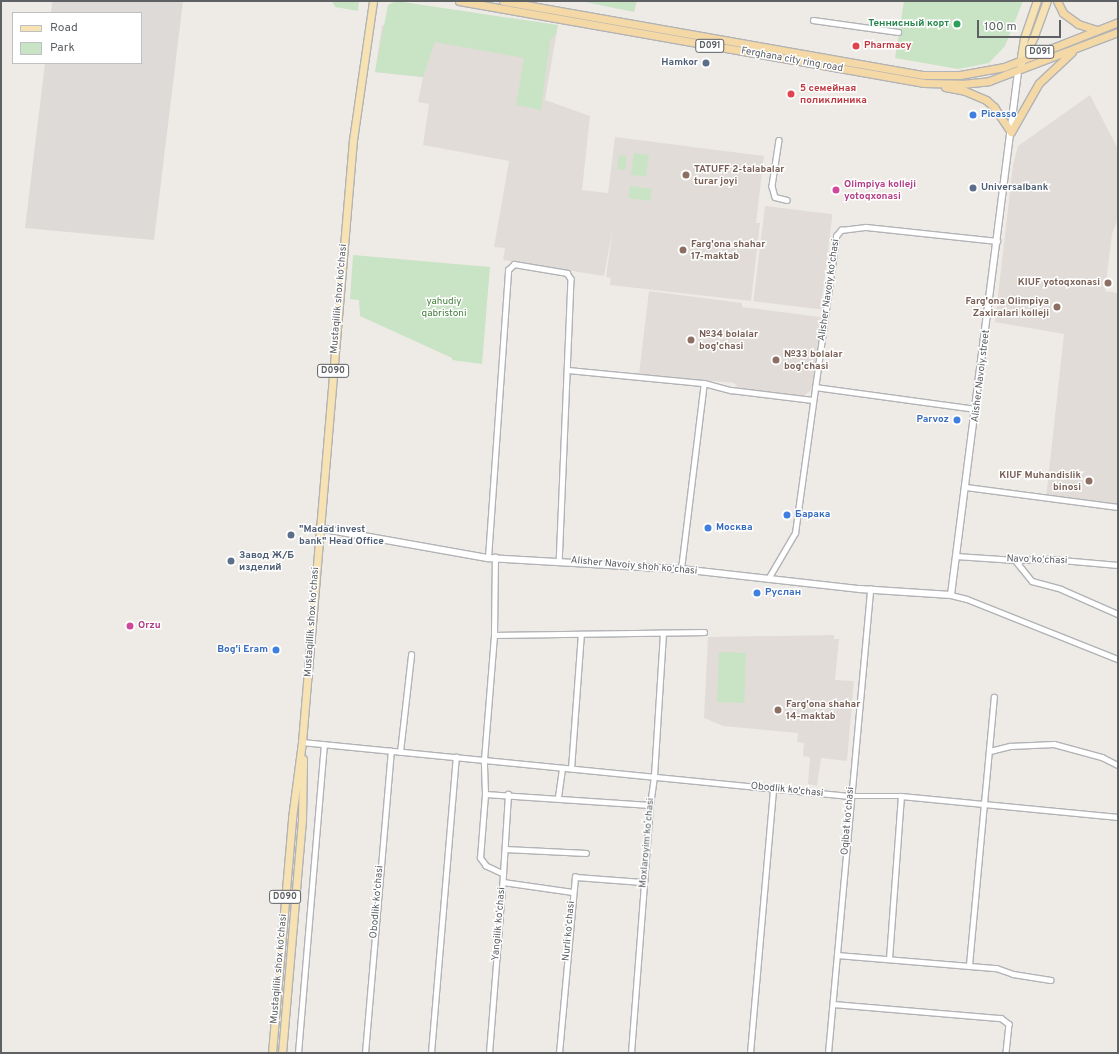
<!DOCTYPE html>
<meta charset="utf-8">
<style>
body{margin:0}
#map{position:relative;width:1119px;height:1054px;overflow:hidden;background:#eeebe6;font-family:Overpass,sans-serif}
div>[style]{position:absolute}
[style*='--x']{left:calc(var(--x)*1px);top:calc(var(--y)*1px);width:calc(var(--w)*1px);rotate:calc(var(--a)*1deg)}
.industrial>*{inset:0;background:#dddad8}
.education>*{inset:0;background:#e1dcd7;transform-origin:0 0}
.green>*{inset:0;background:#c9e3c5;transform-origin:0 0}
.roads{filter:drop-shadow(1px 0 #b1b3b6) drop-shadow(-1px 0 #b1b3b6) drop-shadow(0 1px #b1b3b6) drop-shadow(0 -1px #b1b3b6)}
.minor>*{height:4.5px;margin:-2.25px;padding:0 2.25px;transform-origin:2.25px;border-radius:2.25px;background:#fff}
.tertiary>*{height:5.5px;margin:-2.75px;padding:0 2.75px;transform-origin:2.75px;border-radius:2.75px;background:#fff}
.primary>*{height:7px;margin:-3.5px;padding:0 3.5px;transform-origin:3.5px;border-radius:3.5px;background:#f6e2b3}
.trunk>*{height:7px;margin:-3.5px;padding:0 3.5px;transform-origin:3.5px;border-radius:3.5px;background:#f4d8a6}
.dots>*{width:11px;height:11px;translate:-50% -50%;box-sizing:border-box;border:2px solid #fff;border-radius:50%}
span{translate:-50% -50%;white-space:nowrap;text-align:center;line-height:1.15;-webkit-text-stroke:3px #fff;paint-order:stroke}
.shield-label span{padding:1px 3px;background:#fff;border:1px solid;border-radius:3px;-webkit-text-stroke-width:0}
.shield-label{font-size:9px;color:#5d6164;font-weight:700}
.leisure-label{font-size:10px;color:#27864d;font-weight:700}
.right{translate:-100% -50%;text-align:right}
.health-label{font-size:10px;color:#be3a42;font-weight:700}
.left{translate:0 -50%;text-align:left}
.street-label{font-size:10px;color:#5d6164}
.service-label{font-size:10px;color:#4e5e75;font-weight:700}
.shop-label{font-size:10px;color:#366cbe;font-weight:700}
.education-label{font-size:10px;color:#785e54;font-weight:700}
.hotel-label{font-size:10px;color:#b23c85;font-weight:700}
.park-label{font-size:10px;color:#46813f}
.frame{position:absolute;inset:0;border:2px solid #5d6164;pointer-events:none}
.legend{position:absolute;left:12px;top:12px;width:130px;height:52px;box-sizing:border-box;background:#fff;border:1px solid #bec0c1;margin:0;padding:5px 7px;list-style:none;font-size:12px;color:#5d6164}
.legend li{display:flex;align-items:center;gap:8px;height:20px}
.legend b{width:20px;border:1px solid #bec0c1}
.scale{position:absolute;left:977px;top:20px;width:84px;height:18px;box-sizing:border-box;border:2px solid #5d6164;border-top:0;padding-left:5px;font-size:12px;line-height:14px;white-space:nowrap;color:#5d6164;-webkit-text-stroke:3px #fff;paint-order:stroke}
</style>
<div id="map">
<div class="industrial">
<div style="clip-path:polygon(52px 1px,183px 1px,154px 240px,25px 228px,45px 63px,141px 63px,141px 13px,51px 13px)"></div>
</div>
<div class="education">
<div style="clip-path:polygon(382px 25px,558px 25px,545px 100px,590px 116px,582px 190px,608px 193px,615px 137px,764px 156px,756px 223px,760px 223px,751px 301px,610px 285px,611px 278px,606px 277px,613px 227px,604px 276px,503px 260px,505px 248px,494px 247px,509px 161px,423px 145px,429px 104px,418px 102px,423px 77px,375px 72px)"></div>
<div style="clip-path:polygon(1090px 95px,1118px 149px,1118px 219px,1112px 234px,1105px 291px,1118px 293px,1118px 505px,1046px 498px,1064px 334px,995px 322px,1013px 165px,1018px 146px)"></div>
<div style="left:765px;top:206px;width:68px;height:96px;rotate:7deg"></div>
<div style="clip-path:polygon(649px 291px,742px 303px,742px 307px,821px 317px,813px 388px,804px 396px,739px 388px,734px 383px,639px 374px)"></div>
<div style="clip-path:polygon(834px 635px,834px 639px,839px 639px,835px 680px,854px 681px,847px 761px,821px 758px,817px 786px,808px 784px,810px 757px,803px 756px,804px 743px,797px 742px,798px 733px,723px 726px,704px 718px,708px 637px)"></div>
</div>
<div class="green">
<div style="clip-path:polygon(332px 1px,359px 1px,358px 11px,335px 7px)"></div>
<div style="clip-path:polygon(396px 1px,558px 25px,556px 34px,550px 40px,541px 110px,516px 105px,524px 58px,435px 42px,423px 77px,375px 72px,388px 5px)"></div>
<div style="clip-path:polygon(580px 1px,637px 1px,634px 12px)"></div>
<div style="clip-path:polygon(904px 1px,1023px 1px,1005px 46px,989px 63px,958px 69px,895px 58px)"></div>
<div style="left:634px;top:153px;width:15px;height:22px;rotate:8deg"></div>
<div style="left:619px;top:155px;width:8px;height:14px;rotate:7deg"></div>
<div style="left:630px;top:186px;width:22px;height:12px;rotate:8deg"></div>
<div style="clip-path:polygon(353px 255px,490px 267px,482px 364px,452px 360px,452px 358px,360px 316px,359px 300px,350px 299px)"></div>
<div style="left:719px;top:652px;width:27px;height:50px;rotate:2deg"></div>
</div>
<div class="roads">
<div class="minor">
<div style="--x:813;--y:20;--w:86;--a:8"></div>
<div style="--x:779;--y:140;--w:47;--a:98.7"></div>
<div style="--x:772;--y:186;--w:11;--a:75"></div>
<div style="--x:775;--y:197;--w:12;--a:14"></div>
<div style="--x:568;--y:370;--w:137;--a:5.5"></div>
<div style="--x:704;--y:383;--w:28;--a:15"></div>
<div style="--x:731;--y:390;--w:82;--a:7"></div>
<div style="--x:815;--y:387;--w:162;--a:7.8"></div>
<div style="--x:966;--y:487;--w:153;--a:7.5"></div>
<div style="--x:956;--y:556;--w:59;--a:3.9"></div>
<div style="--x:1015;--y:560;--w:35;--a:-2"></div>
<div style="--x:1050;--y:559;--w:68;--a:5"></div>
<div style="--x:488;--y:558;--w:289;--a:-86"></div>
<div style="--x:508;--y:270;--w:8;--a:-45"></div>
<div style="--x:514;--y:264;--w:54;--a:9.6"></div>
<div style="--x:567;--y:273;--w:7;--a:56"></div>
<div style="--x:571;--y:279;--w:281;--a:92.4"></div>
<div style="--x:1015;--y:560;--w:27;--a:51"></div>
<div style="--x:1032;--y:581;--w:30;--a:15"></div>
<div style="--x:1061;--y:589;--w:62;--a:23.7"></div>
<div style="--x:681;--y:569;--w:187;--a:-83"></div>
<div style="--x:768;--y:579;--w:53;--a:-59.6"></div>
<div style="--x:795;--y:533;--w:300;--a:-82.1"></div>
<div style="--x:836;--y:236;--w:8;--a:-50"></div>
<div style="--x:841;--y:230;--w:25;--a:-7"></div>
<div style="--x:866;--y:227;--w:132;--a:6.1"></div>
<div style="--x:951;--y:595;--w:16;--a:14"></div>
<div style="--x:967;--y:599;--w:162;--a:21.7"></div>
<div style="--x:494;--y:635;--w:210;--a:-0.8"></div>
<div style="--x:302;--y:742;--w:550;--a:5.64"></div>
<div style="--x:849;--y:796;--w:52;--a:0"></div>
<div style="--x:901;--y:796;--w:218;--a:5.5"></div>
<div style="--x:990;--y:751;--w:21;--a:-14"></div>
<div style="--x:1010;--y:746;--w:44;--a:-2.6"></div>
<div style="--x:1054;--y:744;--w:50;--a:15.2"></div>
<div style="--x:1102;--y:757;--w:18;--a:27"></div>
<div style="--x:400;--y:752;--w:98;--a:-83.5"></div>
<div style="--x:571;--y:769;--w:135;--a:-85.8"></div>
<div style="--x:485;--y:794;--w:165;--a:3.8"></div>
<div style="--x:558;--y:797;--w:29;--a:-82"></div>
<div style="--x:505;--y:849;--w:81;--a:2.8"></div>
<div style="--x:503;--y:874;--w:80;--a:-86.4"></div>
<div style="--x:503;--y:882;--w:70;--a:8.2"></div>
<div style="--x:837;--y:955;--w:160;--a:4.7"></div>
<div style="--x:996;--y:968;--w:18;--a:19"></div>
<div style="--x:1013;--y:974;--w:38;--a:9"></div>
<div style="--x:889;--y:959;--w:163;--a:-85.8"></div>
<div style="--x:969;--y:965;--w:269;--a:-84.7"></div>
<div style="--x:833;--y:1004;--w:169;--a:4.8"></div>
<div style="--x:1001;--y:1018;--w:10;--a:37"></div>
<div style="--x:1009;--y:1024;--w:29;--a:96"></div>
<div style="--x:298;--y:1053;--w:309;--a:-85.2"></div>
<div style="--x:365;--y:1053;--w:303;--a:-85.1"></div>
<div style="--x:431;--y:1053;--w:297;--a:-85.2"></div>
<div style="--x:489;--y:1053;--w:180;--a:-85.5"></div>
<div style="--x:503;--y:874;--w:19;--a:-155"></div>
<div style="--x:486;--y:866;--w:10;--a:-127"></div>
<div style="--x:480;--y:858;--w:64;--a:-85.5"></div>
<div style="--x:485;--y:794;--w:34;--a:-92"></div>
<div style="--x:484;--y:760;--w:125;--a:-85.4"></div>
<div style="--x:494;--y:635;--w:78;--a:-89.3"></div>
<div style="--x:559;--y:1053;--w:177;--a:-84.8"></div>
<div style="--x:575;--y:877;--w:68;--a:4.2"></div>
<div style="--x:631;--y:1053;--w:249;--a:-85.6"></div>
<div style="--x:650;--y:805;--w:29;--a:-82"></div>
<div style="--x:654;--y:776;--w:143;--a:-86.4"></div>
<div style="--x:750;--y:1053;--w:266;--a:-85"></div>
<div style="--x:828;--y:1053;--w:466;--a:-84.8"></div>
</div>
<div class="tertiary">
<div style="--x:319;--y:528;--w:172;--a:10.1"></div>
<div style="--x:488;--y:558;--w:193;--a:3.3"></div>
<div style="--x:681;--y:569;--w:180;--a:6.4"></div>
<div style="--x:860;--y:589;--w:91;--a:3.8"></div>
<div style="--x:951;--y:595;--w:527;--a:-82.7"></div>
</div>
<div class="primary">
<div style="--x:1021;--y:57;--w:19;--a:-81"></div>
<div style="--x:1024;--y:38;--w:39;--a:-71"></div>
<div style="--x:1020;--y:64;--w:31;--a:-63"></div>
<div style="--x:1034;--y:36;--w:37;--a:-70"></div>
<div style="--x:272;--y:1053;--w:236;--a:-85.1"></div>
<div style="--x:292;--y:818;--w:77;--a:-82.5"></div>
<div style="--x:302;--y:742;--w:604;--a:-85.16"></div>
<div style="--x:353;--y:140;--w:140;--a:-81.8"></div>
<div style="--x:282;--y:1053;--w:235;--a:-85.1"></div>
<div style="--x:302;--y:819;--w:60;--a:-89"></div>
</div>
<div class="trunk">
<div style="--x:459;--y:1;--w:471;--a:10"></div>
<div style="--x:923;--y:83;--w:39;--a:1"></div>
<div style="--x:962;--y:84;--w:27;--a:-6"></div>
<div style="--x:989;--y:81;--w:138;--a:-20.8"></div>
<div style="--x:503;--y:1;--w:427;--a:10"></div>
<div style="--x:924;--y:75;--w:36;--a:0"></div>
<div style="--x:960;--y:75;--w:45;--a:-10.3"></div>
<div style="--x:1004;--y:67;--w:123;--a:-21.5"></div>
<div style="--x:1057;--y:1;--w:13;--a:63"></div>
<div style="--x:1063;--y:13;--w:19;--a:36"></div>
<div style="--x:1078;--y:24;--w:20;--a:18"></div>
<div style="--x:945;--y:87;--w:20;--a:11"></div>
<div style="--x:965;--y:91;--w:23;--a:23"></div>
<div style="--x:986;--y:100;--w:11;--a:41"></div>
<div style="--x:994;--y:107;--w:30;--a:56"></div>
<div style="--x:1011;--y:132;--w:56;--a:-60.3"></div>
<div style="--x:1039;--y:83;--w:45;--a:-43.2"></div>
</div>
</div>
<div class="dots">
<div style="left:957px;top:24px;background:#2e9e5b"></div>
<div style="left:856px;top:46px;background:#e0444e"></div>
<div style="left:706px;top:63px;background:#5c6f8a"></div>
<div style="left:791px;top:94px;background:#e0444e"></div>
<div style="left:973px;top:115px;background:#3f7fe0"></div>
<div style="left:686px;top:175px;background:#8d6e63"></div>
<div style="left:973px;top:188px;background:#5c6f8a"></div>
<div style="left:836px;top:190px;background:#d1479c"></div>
<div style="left:683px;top:250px;background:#8d6e63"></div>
<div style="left:1108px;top:283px;background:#8d6e63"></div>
<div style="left:1057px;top:307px;background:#8d6e63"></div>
<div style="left:691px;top:340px;background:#8d6e63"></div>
<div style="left:776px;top:360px;background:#8d6e63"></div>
<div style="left:957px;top:420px;background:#3f7fe0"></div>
<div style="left:1089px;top:481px;background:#8d6e63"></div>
<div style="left:787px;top:515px;background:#3f7fe0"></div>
<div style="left:708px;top:528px;background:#3f7fe0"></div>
<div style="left:291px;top:535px;background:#5c6f8a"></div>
<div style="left:231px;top:561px;background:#5c6f8a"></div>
<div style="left:757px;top:593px;background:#3f7fe0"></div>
<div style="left:130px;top:626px;background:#d1479c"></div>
<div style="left:276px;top:650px;background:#3f7fe0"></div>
<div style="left:778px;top:710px;background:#8d6e63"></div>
</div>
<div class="shield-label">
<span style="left:710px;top:46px">D091</span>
<span style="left:1040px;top:52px">D091</span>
<span style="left:333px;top:371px">D090</span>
<span style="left:285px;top:897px">D090</span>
</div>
<div class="leisure-label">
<span class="right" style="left:949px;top:24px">Теннисный корт</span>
</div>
<div class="health-label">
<span class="left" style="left:864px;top:46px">Pharmacy</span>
<span class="left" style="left:800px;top:94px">5 семейная<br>поликлиника</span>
</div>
<div class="street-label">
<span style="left:792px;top:60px;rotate:10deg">Ferghana city ring road</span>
<span style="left:829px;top:290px;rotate:-82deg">Alisher Navoiy ko'chasi</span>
<span style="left:339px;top:299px;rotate:-85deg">Mustaqillik shox ko'chasi</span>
<span style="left:981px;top:376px;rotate:-83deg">Alisher Navoiy street</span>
<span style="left:1037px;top:560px;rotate:2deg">Navo koʻchasi</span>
<span style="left:634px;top:566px;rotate:5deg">Alisher Navoiy shoh koʻchasi</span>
<span style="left:312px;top:622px;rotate:-86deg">Mustaqillik shox ko'chasi</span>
<span style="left:787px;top:790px;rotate:6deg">Obodlik ko'chasi</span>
<span style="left:848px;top:821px;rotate:-85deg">Oqibat koʻchasi</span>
<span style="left:647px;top:843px;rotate:-85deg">Moxlaroyim koʻchasi</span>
<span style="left:377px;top:902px;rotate:-85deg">Obodlik ko'chasi</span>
<span style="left:499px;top:924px;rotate:-85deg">Yangilik koʻchasi</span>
<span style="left:569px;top:931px;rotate:-85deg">Nurli koʻchasi</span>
<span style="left:279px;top:969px;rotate:-85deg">Mustaqillik shox ko'chasi</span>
</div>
<div class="service-label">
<span class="right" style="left:698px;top:63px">Hamkor</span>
<span class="left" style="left:981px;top:188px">Universalbank</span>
<span class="left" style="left:299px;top:535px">"Madad invest<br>bank" Head Office</span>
<span class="left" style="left:239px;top:561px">Завод Ж/Б<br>изделий</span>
</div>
<div class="shop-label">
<span class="left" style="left:981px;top:115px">Picasso</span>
<span class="right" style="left:949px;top:420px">Parvoz</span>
<span class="left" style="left:795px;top:515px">Барака</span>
<span class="left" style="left:716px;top:528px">Москва</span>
<span class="left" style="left:765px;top:593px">Руслан</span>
<span class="right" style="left:268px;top:650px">Bog'i Eram</span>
</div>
<div class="education-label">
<span class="left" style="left:694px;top:175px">TATUFF 2-talabalar<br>turar joyi</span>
<span class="left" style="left:691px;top:250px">Farg'ona shahar<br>17-maktab</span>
<span class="right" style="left:1100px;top:283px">KIUF yotoqxonasi</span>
<span class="right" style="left:1049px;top:307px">Farg'ona Olimpiya<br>Zaxiralari kolleji</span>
<span class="left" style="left:699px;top:340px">№34 bolalar<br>bog'chasi</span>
<span class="left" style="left:784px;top:360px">№33 bolalar<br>bog'chasi</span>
<span class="right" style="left:1081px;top:481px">KIUF Muhandislik<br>binosi</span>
<span class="left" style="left:786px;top:710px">Farg'ona shahar<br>14-maktab</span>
</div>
<div class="hotel-label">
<span class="left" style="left:844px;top:190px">Olimpiya kolleji<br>yotoqxonasi</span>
<span class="left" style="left:138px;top:626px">Orzu</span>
</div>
<div class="park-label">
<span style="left:444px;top:307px">yahudiy<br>qabristoni</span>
</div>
<div class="frame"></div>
<ul class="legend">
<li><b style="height:5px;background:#f6e2b3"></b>Road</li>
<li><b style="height:11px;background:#c9e3c5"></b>Park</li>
</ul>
<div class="scale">100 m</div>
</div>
